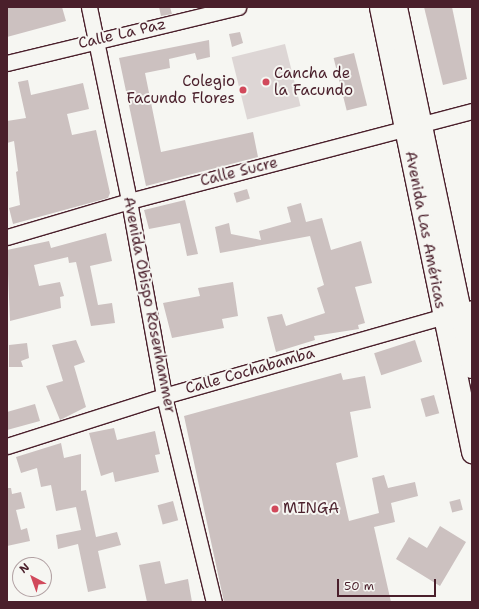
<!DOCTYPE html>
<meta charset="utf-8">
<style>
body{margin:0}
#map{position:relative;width:479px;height:609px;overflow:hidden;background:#f6f6f2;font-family:"Shantell Sans",sans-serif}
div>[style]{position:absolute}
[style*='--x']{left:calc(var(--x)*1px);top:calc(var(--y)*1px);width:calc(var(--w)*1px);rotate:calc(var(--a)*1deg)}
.green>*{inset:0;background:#ddd6d5;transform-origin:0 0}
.building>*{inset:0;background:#ccc1c0;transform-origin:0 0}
.roads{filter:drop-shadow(1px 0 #4a1f2b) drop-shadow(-1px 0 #4a1f2b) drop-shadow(0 1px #4a1f2b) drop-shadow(0 -1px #4a1f2b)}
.street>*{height:15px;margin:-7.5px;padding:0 7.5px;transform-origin:7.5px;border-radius:7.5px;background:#f6f6f2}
.secondary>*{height:21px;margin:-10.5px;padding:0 10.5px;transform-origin:10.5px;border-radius:10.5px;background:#f6f6f2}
.dots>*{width:11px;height:11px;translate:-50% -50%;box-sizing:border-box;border:2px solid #f6f6f2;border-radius:50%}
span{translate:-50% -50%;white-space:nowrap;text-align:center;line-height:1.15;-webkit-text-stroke:4px #f6f6f2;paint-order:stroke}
.street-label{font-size:15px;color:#4a1f2b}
.poi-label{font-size:15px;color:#4a1f2b}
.left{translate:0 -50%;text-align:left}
.right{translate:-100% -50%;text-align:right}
.frame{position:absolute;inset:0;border:8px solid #4a1f2b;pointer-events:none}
.north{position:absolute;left:12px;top:557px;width:40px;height:40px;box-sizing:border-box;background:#f6f6f2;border:1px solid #b1a0a2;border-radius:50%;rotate:319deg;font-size:11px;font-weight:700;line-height:16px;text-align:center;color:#4a1f2b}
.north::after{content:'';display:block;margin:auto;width:14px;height:18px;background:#d1495b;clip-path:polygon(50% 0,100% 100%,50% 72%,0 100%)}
.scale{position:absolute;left:337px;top:579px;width:99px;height:18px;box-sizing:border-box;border:2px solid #4a1f2b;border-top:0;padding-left:5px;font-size:12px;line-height:14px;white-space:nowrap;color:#4a1f2b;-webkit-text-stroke:3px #f6f6f2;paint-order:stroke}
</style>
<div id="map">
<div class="green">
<div style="left:285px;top:44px;width:64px;height:55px;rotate:76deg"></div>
</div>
<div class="building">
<div style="clip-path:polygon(7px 7px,62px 7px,66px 21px,7px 37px)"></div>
<div style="clip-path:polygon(159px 7px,170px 7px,172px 14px,161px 16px)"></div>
<div style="clip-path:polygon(424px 7px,452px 7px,467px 79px,443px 85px)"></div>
<div style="clip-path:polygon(240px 32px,243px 43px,232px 47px,229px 34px)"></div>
<div style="clip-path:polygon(209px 40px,210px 57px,197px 60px,195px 53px,169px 59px,170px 68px,145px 73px,161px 152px,253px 132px,258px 157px,146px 186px,119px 58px)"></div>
<div style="left:354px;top:53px;width:54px;height:21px;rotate:76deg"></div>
<div style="clip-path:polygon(28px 80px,31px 95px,83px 83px,89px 109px,67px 114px,72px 135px,96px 130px,110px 193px,108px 198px,13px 224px,9px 208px,20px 205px,16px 172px,18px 171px,14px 141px,7px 143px,7px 121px,26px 118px,18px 82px)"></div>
<div style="left:247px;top:189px;width:10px;height:14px;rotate:73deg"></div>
<div style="clip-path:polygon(185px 200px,198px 254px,187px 256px,180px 223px,149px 229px,144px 210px)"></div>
<div style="clip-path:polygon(301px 203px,306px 222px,322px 218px,331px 250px,361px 241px,372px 283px,355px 287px,365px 323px,358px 325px,359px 329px,314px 336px,315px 340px,276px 352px,267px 317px,282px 314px,286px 326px,325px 313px,317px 288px,324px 285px,310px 236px,220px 253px,215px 227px,229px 223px,231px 234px,261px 240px,259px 231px,291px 222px,287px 207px)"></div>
<div style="clip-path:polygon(106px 233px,112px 261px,90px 266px,98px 305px,112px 303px,115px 323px,91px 326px,76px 262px,69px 263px,68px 257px,34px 265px,39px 286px,60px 282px,64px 296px,60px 297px,61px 308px,10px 321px,7px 250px,49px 241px,51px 248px)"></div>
<div style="clip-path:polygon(233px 282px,238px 316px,222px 319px,224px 328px,172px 338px,163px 303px,200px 296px,198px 288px)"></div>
<div style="clip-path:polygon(76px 340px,85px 362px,74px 366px,86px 407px,60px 420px,46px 386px,63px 381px,52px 345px)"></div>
<div style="left:415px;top:340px;width:23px;height:43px;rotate:72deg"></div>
<div style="clip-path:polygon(27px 343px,29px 358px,21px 361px,23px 367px,9px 367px,9px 345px)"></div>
<div style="clip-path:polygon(341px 373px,343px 380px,365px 376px,371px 408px,350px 412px,358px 457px,336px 463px,349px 521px,379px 513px,372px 478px,384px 475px,388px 488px,415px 482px,418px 496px,391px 503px,395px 522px,374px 527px,391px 602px,224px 602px,184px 416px)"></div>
<div style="left:434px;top:395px;width:19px;height:14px;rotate:74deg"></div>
<div style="clip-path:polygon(35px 404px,40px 421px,7px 430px,7px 412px)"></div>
<div style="clip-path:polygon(114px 428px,117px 440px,155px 431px,160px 454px,155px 455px,159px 472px,115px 482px,113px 472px,101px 476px,89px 433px)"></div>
<div style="clip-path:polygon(61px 443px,64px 458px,81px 454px,81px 491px,86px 490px,96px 537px,117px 532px,121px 545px,98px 551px,106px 588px,88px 592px,78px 544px,58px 549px,56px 535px,81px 530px,76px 507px,56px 511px,51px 485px,41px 487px,37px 468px,21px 473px,16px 457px)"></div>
<div style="clip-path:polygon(7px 488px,11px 488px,12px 494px,21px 492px,25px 508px,16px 510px,21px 530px,27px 528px,30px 541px,7px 546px)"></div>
<div style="left:460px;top:499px;width:11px;height:11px;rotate:75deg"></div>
<div style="left:173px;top:501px;width:20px;height:16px;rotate:75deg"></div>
<div style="clip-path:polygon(440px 526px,466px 542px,440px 586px,396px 559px,409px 537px,427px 548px)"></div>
<div style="clip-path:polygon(160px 561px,165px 584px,188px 579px,192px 602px,147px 602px,139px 565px)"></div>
</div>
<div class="roads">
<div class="street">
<div style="--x:89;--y:7;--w:198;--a:78.3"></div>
<div style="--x:129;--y:201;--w:198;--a:79.8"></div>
<div style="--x:164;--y:396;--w:212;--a:76.4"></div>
<div style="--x:7;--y:63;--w:238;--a:-13.6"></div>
<div style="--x:7;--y:237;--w:127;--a:-16.4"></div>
<div style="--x:129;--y:201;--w:355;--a:-14.7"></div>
<div style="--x:7;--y:446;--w:165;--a:-17.7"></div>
<div style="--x:164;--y:396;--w:320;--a:-15.9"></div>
</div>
<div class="secondary">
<div style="--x:380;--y:7;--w:455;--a:78.3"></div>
<div style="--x:396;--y:7;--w:368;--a:78.1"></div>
</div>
</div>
<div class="dots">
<div style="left:266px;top:82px;background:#d1495b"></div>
<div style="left:243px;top:90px;background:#d1495b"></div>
<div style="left:275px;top:509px;background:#d1495b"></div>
</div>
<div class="street-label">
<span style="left:122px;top:34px;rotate:-13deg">Calle La Paz</span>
<span style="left:239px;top:172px;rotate:-14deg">Calle Sucre</span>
<span style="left:425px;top:230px;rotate:79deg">Avenida Las Américas</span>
<span style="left:149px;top:305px;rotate:79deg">Avenida Obispo Rosenhammer</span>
<span style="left:250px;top:371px;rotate:-16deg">Calle Cochabamba</span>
</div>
<div class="poi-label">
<span class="left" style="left:274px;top:82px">Cancha de<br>la Facundo</span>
<span class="right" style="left:235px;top:90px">Colegio<br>Facundo Flores</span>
<span class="left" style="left:283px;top:509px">MINGA</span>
</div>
<div class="frame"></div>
<div class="north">N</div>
<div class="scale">50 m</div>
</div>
